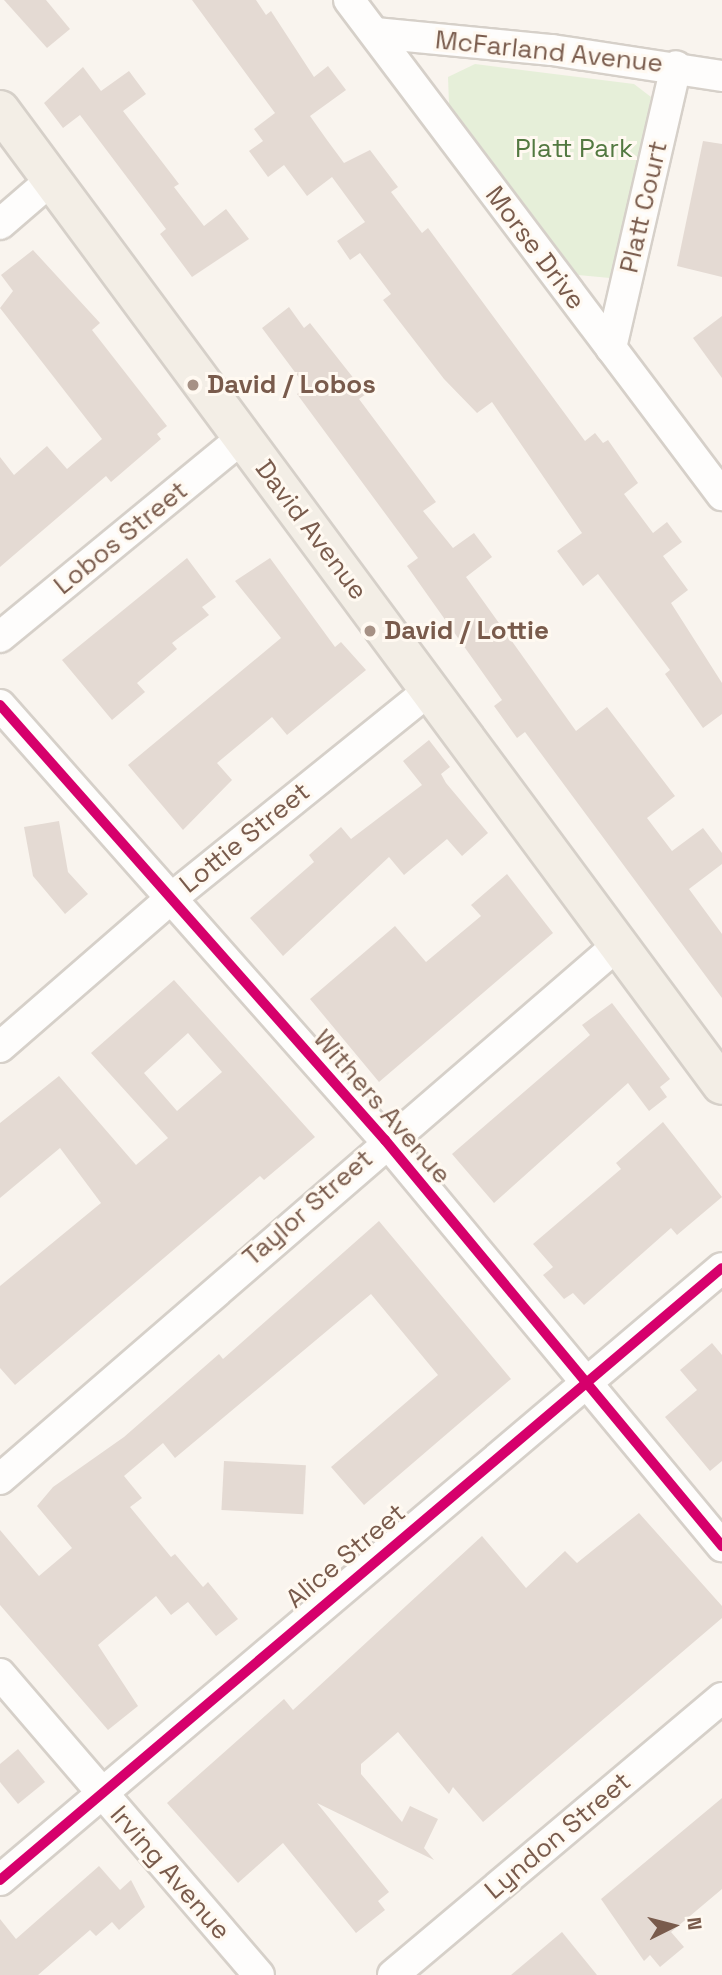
<!DOCTYPE html>
<style>
body{margin:0}
#map{position:relative;width:722px;height:1975px;overflow:hidden;background:#f9f4ee;font-family:"Space Grotesk",sans-serif}
div>[style]{position:absolute}
[style*='--x']{left:calc(var(--x)*1px);top:calc(var(--y)*1px);width:calc(var(--w)*1px);rotate:calc(var(--a)*1deg)}
.green>*{inset:0;background:#e6efd9}
.building>*{inset:0;background:#e4dad3;transform-origin:0 0}
.roads{filter:drop-shadow(2px 0 #d6d0c9) drop-shadow(-2px 0 #d6d0c9) drop-shadow(0 2px #d6d0c9) drop-shadow(0 -2px #d6d0c9)}
.minor>*{height:30px;margin:-15px;padding:0 15px;transform-origin:15px;border-radius:15px;background:#fefdfc}
.major>*{height:38px;margin:-19px;padding:0 19px;transform-origin:19px;border-radius:19px;background:#f3eee6}
.cycleway>*{height:10px;margin:-5px;padding:0 5px;transform-origin:5px;border-radius:5px;background:#d6006c}
.dots>*{width:19px;height:19px;translate:-50% -50%;box-sizing:border-box;border:4px solid #fff9f1;border-radius:50%}
span{translate:-50% -50%;white-space:nowrap;text-align:center;line-height:1.15;-webkit-text-stroke:6px #fff9f1;paint-order:stroke}
.street-label{font-size:26px;color:#795b4c}
.park-label{font-size:26px;color:#537941}
.poi-label{font-size:26px;color:#795b4c;font-weight:700}
.left{translate:0 -50%;text-align:left}
.north{position:absolute;left:638px;top:1891px;width:70px;height:70px;-webkit-text-stroke:5px #fff9f1;paint-order:stroke;rotate:84deg;font-size:19px;font-weight:700;line-height:28px;text-align:center;color:#795b4c}
.north::after{content:'';display:block;margin:auto;width:24px;height:32px;background:#795b4c;clip-path:polygon(50% 0,100% 100%,50% 72%,0 100%)}
</style>
<div id="map">
<div class="green">
<div style="clip-path:polygon(475px 64px,634px 84px,651px 97px,617px 273px,610px 278px,578px 275px,449px 104px,448px 77px)"></div>
</div>
<div class="building">
<div style="clip-path:polygon(4px 0,46px 0,70px 29px,47px 48px)"></div>
<div style="clip-path:polygon(192px 0,256px 0,266px 15px,271px 11px,314px 77px,328px 66px,346px 90px,310px 116px,327px 140px,344px 163px,370px 150px,398px 187px,391px 192px,422px 233px,428px 228px,585px 441px,595px 433px,603px 443px,608px 440px,638px 483px,624px 494px,653px 533px,667px 522px,682px 542px,663px 556px,688px 590px,671px 603px,722px 683px,722px 714px,703px 728px,665px 674px,670px 670px,598px 574px,583px 586px,557px 551px,582px 533px,492px 402px,477px 413px,444px 379px,383px 300px,391px 294px,360px 253px,350px 260px,337px 241px,365px 222px,332px 177px,307px 196px,284px 165px,268px 177px,249px 151px,263px 141px,254px 129px,275px 113px)"></div>
<div style="clip-path:polygon(83px 67px,101px 91px,129px 71px,146px 94px,123px 111px,179px 184px,174px 187px,204px 226px,226px 209px,249px 239px,192px 277px,160px 234px,166px 229px,80px 115px,63px 128px,44px 103px)"></div>
<div style="clip-path:polygon(703px 141px,722px 144px,722px 277px,677px 266px)"></div>
<div style="clip-path:polygon(33px 250px,100px 323px,92px 330px,167px 426px,157px 434px,161px 439px,111px 482px,106px 476px,0 567px,0 457px,14px 475px,47px 446px,67px 469px,102px 439px,0 308px,13px 291px,1px 275px)"></div>
<div style="clip-path:polygon(289px 307px,304px 328px,310px 323px,366px 394px,359px 399px,436px 502px,423px 511px,453px 548px,474px 533px,492px 557px,466px 577px,576px 731px,607px 707px,675px 796px,647px 818px,672px 851px,703px 828px,722px 853px,722px 864px,689px 889px,722px 934px,722px 998px,525px 732px,517px 738px,494px 706px,502px 700px,407px 566px,418px 558px,297px 394px,306px 387px,262px 328px)"></div>
<div style="clip-path:polygon(722px 316px,722px 378px,693px 338px)"></div>
<div style="clip-path:polygon(187px 558px,216px 597px,202px 607px,209px 615px,172px 643px,177px 649px,137px 683px,145px 692px,112px 720px,62px 660px)"></div>
<div style="clip-path:polygon(270px 558px,335px 647px,341px 642px,366px 670px,287px 735px,272px 717px,217px 763px,232px 780px,183px 830px,128px 765px,281px 638px,235px 581px)"></div>
<div style="clip-path:polygon(429px 740px,450px 767px,441px 774px,446px 783px,488px 833px,462px 856px,447px 839px,404px 875px,389px 857px,283px 956px,250px 918px,314px 862px,309px 855px,341px 827px,351px 839px,422px 785px,403px 761px)"></div>
<div style="clip-path:polygon(59px 821px,68px 872px,88px 894px,65px 914px,33px 876px,24px 827px)"></div>
<div style="clip-path:polygon(507px 874px,553px 933px,379px 1082px,310px 999px,395px 926px,426px 962px,481px 916px,471px 905px)"></div>
<div style="clip-path:polygon(evenodd,174px 980px,315px 1137px,264px 1180px,260px 1176px,15px 1385px,0 1368px,0 1286px,101px 1203px,60px 1148px,0 1198px,0 1123px,59px 1076px,136px 1165px,168px 1138px,91px 1053px,174px 980px,188px 1033px,222px 1072px,177px 1111px,144px 1073px,188px 1033px)"></div>
<div style="clip-path:polygon(612px 1003px,670px 1079px,660px 1087px,667px 1097px,649px 1111px,628px 1083px,494px 1203px,452px 1154px,590px 1035px,582px 1025px)"></div>
<div style="clip-path:polygon(663px 1122px,722px 1197px,677px 1235px,671px 1228px,584px 1305px,573px 1293px,564px 1299px,543px 1275px,553px 1267px,533px 1244px,621px 1169px,616px 1163px)"></div>
<div style="clip-path:polygon(379px 1221px,511px 1379px,364px 1505px,331px 1467px,438px 1375px,371px 1294px,175px 1458px,163px 1443px,124px 1476px,142px 1498px,130px 1507px,171px 1557px,175px 1554px,203px 1587px,208px 1582px,238px 1619px,216px 1636px,188px 1602px,171px 1615px,156px 1596px,98px 1645px,138px 1706px,108px 1730px,0 1605px,0 1530px,39px 1576px,72px 1548px,37px 1506px,53px 1487px,124px 1437px,219px 1354px,223px 1359px)"></div>
<div style="clip-path:polygon(712px 1343px,722px 1355px,722px 1461px,710px 1471px,665px 1417px,697px 1390px,680px 1370px)"></div>
<div style="left:224px;top:1461px;width:82px;height:49px;rotate:3deg"></div>
<div style="clip-path:polygon(639px 1513px,722px 1606px,722px 1618px,483px 1822px,453px 1787px,449px 1794px,398px 1732px,361px 1764px,361px 1774px,402px 1822px,410px 1806px,438px 1819px,424px 1848px,434px 1860px,317px 1803px,389px 1892px,378px 1901px,385px 1910px,356px 1933px,283px 1843px,238px 1883px,167px 1803px,284px 1699px,293px 1710px,482px 1536px,526px 1588px,565px 1551px,577px 1563px)"></div>
<div style="clip-path:polygon(18px 1749px,45px 1782px,18px 1804px,0 1782px,0 1764px)"></div>
<div style="clip-path:polygon(722px 1798px,722px 1889px,671px 1932px,684px 1947px,660px 1967px,650px 1955px,644px 1961px,601px 1899px)"></div>
<div style="clip-path:polygon(99px 1866px,120px 1890px,131px 1880px,145px 1907px,119px 1930px,112px 1922px,96px 1936px,90px 1930px,38px 1975px,0 1975px,0 1919px,16px 1939px)"></div>
<div style="clip-path:polygon(562px 1932px,597px 1975px,511px 1975px)"></div>
</div>
<div class="roads">
<div class="minor">
<div style="--x:349;--y:0;--w:620;--a:53"></div>
<div style="--x:375;--y:33;--w:178;--a:5.5"></div>
<div style="--x:552;--y:50;--w:172;--a:8.7"></div>
<div style="--x:0;--y:224;--w:66;--a:-40.7"></div>
<div style="--x:611;--y:348;--w:289;--a:-77"></div>
<div style="--x:0;--y:637;--w:312;--a:-39.4"></div>
<div style="--x:0;--y:705;--w:581;--a:48.49"></div>
<div style="--x:385;--y:1140;--w:528;--a:50.31"></div>
<div style="--x:0;--y:1047;--w:223;--a:-41"></div>
<div style="--x:168;--y:901;--w:338;--a:-38.9"></div>
<div style="--x:0;--y:1479;--w:820;--a:-40.84"></div>
<div style="--x:0;--y:1674;--w:397;--a:49.3"></div>
<div style="--x:0;--y:1880;--w:946;--a:-40.29"></div>
<div style="--x:393;--y:1975;--w:430;--a:-40.1"></div>
</div>
<div class="major">
<div style="--x:0;--y:110;--w:1213;--a:53.48"></div>
</div>
</div>
<div class="cycleway">
<div style="--x:0;--y:705;--w:581;--a:48.49"></div>
<div style="--x:385;--y:1140;--w:528;--a:50.31"></div>
<div style="--x:0;--y:1880;--w:946;--a:-40.29"></div>
</div>
<div class="dots">
<div style="left:193px;top:385px;background:#a69185"></div>
<div style="left:370px;top:631px;background:#a69185"></div>
</div>
<div class="street-label">
<span style="left:549px;top:52px;rotate:6deg">McFarland Avenue</span>
<span style="left:644px;top:207px;rotate:-77deg">Platt Court</span>
<span style="left:535px;top:248px;rotate:53deg">Morse Drive</span>
<span style="left:311px;top:530px;rotate:53deg">David Avenue</span>
<span style="left:121px;top:538px;rotate:-39deg">Lobos Street</span>
<span style="left:245px;top:838px;rotate:-39deg">Lottie Street</span>
<span style="left:382px;top:1107px;rotate:49deg">Withers Avenue</span>
<span style="left:308px;top:1208px;rotate:-41deg">Taylor Street</span>
<span style="left:346px;top:1556px;rotate:-40deg">Alice Street</span>
<span style="left:558px;top:1836px;rotate:-40deg">Lyndon Street</span>
<span style="left:170px;top:1873px;rotate:49deg">Irving Avenue</span>
</div>
<div class="park-label">
<span style="left:574px;top:149px">Platt Park</span>
</div>
<div class="poi-label">
<span class="left" style="left:207px;top:385px">David / Lobos</span>
<span class="left" style="left:384px;top:631px">David / Lottie</span>
</div>
<div class="north">N</div>
</div>
